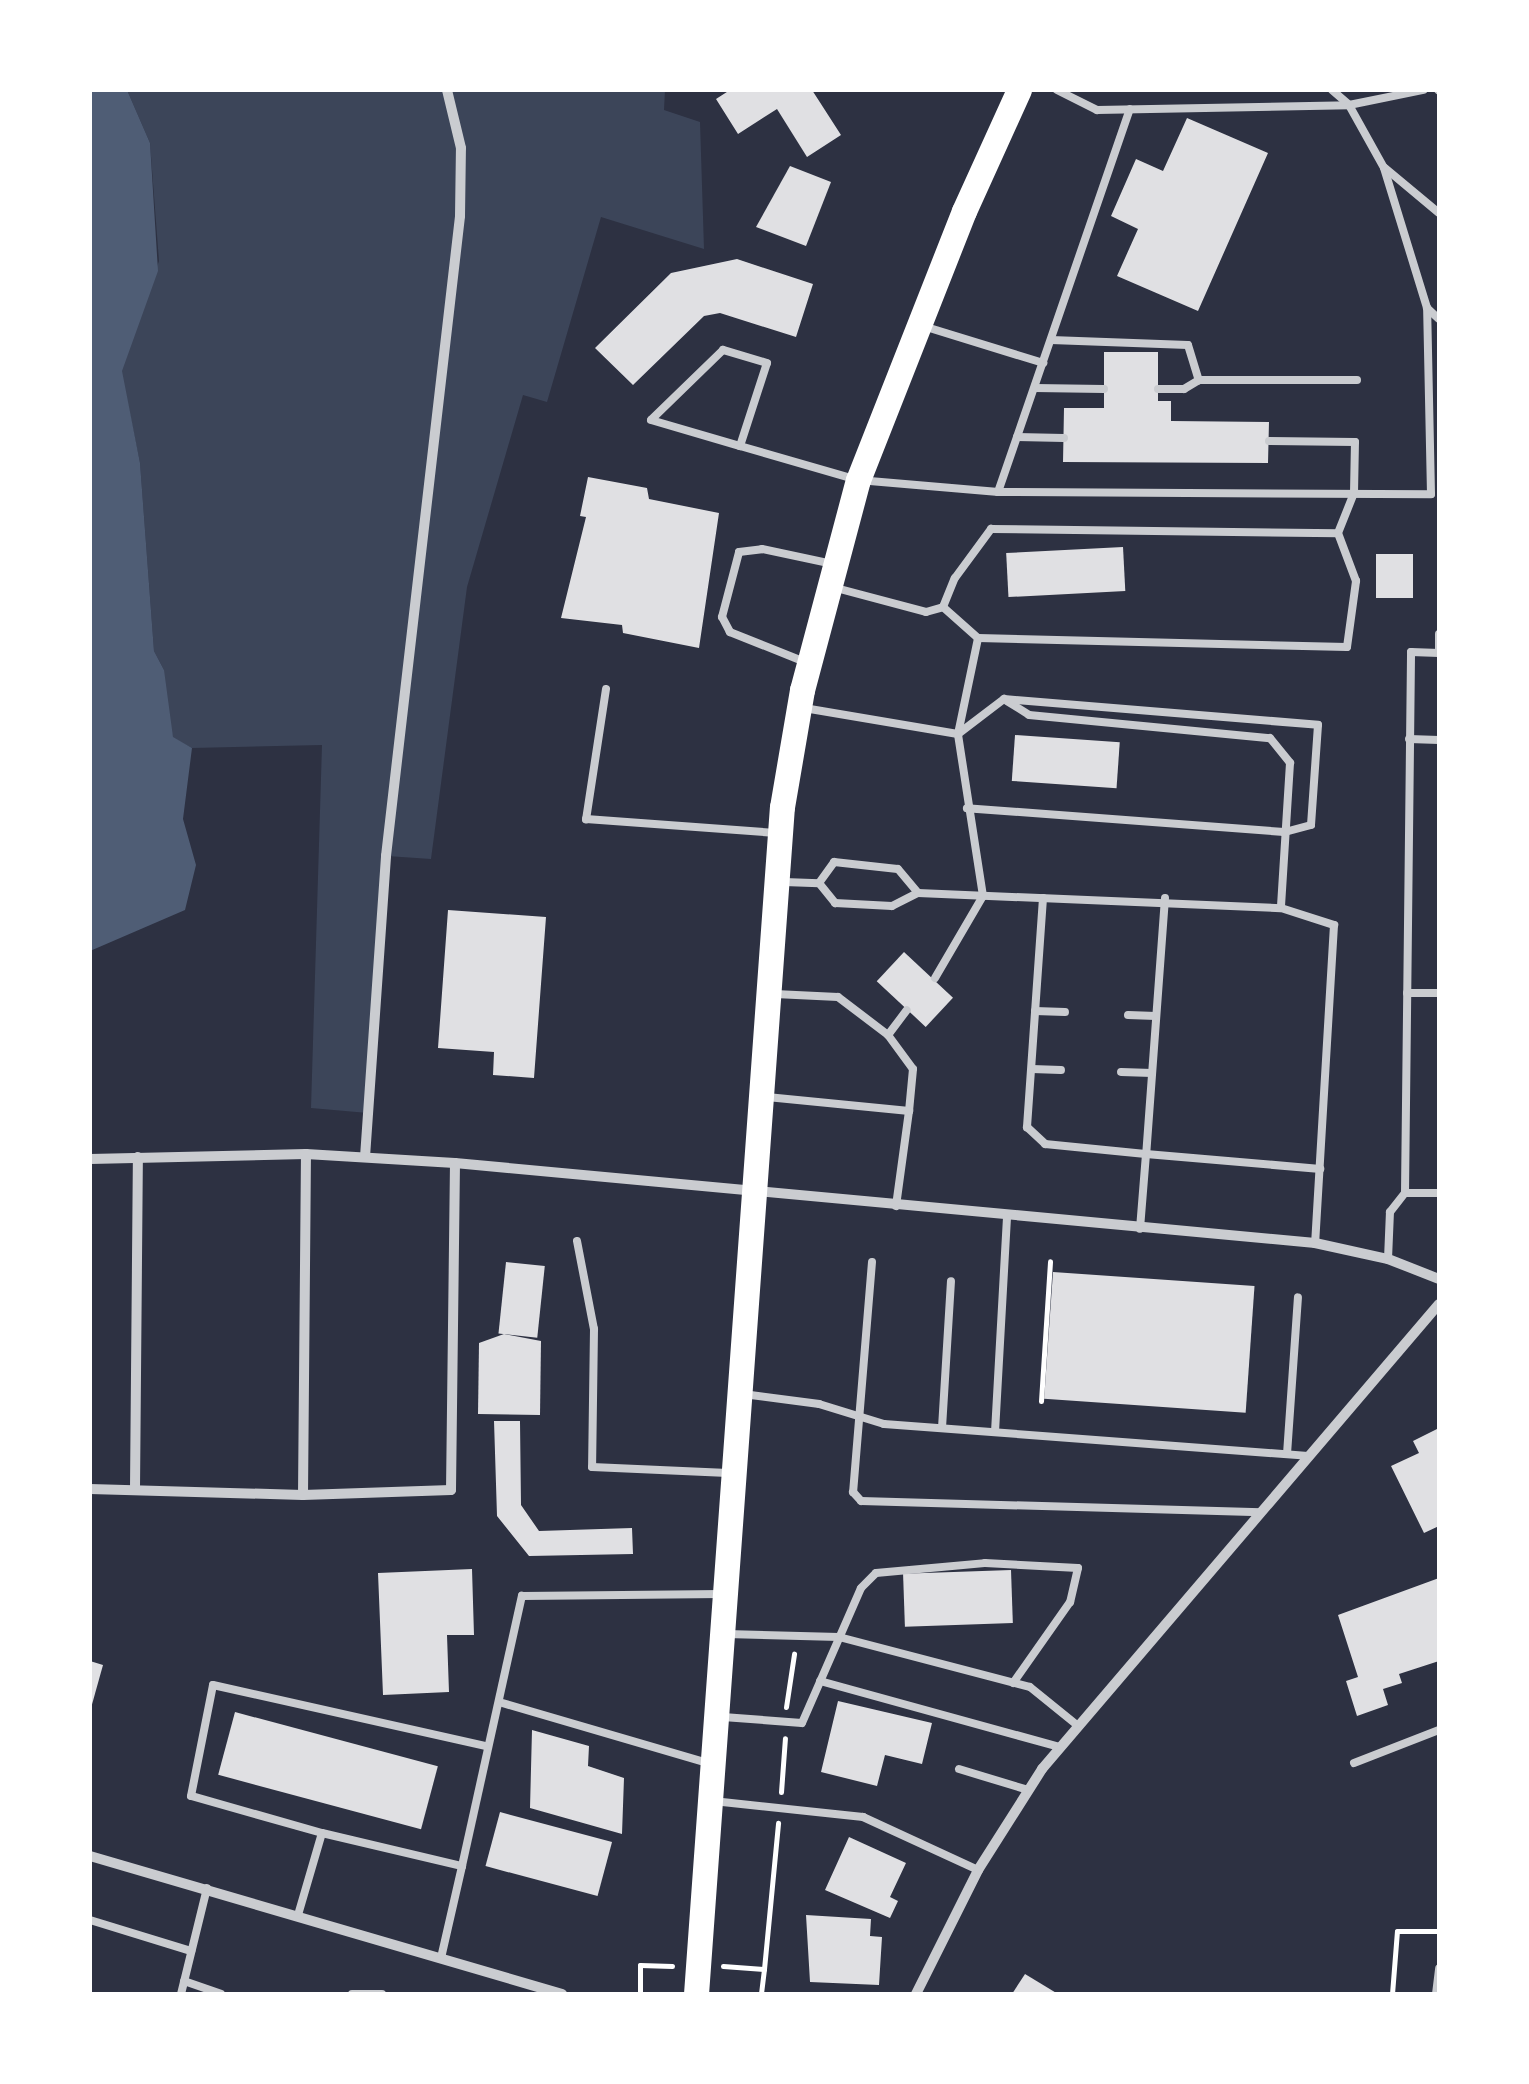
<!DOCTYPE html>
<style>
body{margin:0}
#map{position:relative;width:1529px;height:2084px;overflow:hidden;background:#2d3142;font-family:Helvetica,sans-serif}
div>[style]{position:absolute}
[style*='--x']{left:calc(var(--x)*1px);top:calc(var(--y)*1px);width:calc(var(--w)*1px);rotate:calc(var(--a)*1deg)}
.green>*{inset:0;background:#3c4559}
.water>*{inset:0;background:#4f5d75}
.building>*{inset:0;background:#e0e0e3;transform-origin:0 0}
.path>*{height:5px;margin:-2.5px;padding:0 2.5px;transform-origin:2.5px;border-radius:2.5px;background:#fff}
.service>*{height:8px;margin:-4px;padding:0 4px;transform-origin:4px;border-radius:4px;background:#caccd0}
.minor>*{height:10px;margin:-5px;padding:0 5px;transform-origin:5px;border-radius:5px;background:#caccd0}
.primary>*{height:25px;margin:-12.5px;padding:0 12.5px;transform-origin:12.5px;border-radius:12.5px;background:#fff}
span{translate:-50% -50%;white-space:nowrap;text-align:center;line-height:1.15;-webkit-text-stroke:9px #fff;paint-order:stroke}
.frame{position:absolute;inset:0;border:92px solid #fff;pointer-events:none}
</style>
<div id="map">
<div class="green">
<div style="clip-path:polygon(127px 90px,665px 90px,664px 110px,700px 122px,704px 249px,601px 217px,547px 402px,523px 395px,467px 587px,431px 859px,387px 856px,368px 1113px,311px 1108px,322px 745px,192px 748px,173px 738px,164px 703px,164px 670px,154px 651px,140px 463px,121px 371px,159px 261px,150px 143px)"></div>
</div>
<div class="water">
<div style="clip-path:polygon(90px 90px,127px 90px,150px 143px,158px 271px,122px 371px,140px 463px,154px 651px,164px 670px,173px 737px,192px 748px,183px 819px,196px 865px,185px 910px,90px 951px)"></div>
</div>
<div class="building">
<div style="clip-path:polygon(730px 90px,812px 90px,841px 135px,807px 157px,777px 109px,738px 134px,716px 99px)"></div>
<div style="clip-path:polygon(1187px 118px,1268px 153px,1198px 311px,1117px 276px,1138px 229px,1111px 216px,1136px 159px,1163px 171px)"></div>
<div style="clip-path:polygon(790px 166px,831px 182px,806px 246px,756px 227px)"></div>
<div style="clip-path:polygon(737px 259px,813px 284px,796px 337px,720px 313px,704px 316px,633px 385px,595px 348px,671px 273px)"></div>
<div style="clip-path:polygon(1104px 352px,1158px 352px,1158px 401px,1171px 401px,1171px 421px,1269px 422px,1268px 463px,1063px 462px,1064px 408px,1104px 408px)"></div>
<div style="clip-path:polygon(588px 477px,647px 488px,649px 499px,719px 513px,699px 648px,623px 633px,622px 625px,561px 618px,586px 517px,580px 516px)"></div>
<div style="left:1123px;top:547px;width:44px;height:117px;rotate:87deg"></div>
<div style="left:1376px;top:554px;width:37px;height:44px"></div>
<div style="left:1015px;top:735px;width:105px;height:46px;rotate:4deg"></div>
<div style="clip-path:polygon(448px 910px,546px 917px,534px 1078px,493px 1075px,494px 1052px,438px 1048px)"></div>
<div style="left:904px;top:952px;width:67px;height:40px;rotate:43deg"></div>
<div style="left:506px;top:1262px;width:39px;height:72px;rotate:6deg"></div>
<div style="left:1053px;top:1272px;width:202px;height:127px;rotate:4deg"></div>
<div style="clip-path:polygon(504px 1334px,541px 1341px,540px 1415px,478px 1414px,479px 1343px)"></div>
<div style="clip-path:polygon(494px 1421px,520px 1421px,521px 1505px,539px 1531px,632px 1528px,633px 1554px,529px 1556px,497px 1516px)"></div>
<div style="clip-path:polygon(1439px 1428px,1439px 1526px,1424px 1533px,1391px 1466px,1419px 1453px,1413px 1441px)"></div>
<div style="clip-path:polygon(472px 1569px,474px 1635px,447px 1635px,449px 1692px,383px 1695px,378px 1573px)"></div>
<div style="left:1011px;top:1570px;width:53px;height:108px;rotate:88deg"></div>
<div style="clip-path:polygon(1439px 1578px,1439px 1661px,1399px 1674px,1402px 1683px,1383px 1689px,1388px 1705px,1357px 1716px,1346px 1681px,1358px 1677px,1338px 1615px)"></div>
<div style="clip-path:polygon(90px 1661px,103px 1665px,91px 1708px,90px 1708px)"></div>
<div style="clip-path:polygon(838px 1701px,932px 1723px,922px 1764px,885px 1755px,877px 1786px,821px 1772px)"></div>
<div style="left:235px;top:1712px;width:210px;height:65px;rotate:15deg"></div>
<div style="clip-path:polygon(532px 1730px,589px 1746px,588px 1766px,624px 1778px,622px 1834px,530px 1808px)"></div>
<div style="left:500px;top:1812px;width:116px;height:56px;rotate:15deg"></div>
<div style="clip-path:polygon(849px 1837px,906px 1863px,890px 1897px,898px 1901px,890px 1918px,825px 1890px)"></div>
<div style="clip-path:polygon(806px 1915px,871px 1919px,870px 1936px,882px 1937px,879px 1985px,810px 1982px)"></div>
<div style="clip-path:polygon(1025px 1974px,1058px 1994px,1012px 1994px)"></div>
</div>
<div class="path">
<div style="--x:1041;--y:1401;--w:140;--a:-86.3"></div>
<div style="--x:786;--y:1707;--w:54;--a:-81.4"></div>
<div style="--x:781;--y:1792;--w:54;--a:-85.8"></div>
<div style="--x:723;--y:1966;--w:41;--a:4.2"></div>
<div style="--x:764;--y:1969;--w:25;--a:97"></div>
<div style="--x:764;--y:1969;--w:147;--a:-84.5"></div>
<div style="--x:640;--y:1994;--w:29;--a:-90"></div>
<div style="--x:640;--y:1965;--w:32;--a:2"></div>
<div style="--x:1392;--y:1994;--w:63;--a:-85.5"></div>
<div style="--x:1397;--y:1931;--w:42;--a:0"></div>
</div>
<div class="service">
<div style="--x:1057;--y:90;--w:45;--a:26.6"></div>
<div style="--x:1097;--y:110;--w:252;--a:-1.1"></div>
<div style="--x:1349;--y:105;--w:76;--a:-11.5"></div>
<div style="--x:1332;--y:90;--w:23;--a:41"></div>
<div style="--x:1349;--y:105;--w:72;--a:60.9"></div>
<div style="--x:1384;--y:168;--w:146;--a:72.9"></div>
<div style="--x:1427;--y:308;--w:16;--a:43"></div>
<div style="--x:1438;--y:90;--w:1;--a:45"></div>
<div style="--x:1385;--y:168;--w:70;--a:39.8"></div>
<div style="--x:923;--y:326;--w:126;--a:17.1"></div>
<div style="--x:1051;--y:340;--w:137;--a:2.1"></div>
<div style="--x:1188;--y:345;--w:37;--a:73"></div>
<div style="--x:1035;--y:388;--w:69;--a:0.8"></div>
<div style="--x:1158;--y:389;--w:26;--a:0"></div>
<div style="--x:1184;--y:389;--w:17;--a:-31"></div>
<div style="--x:1199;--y:380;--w:158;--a:0"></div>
<div style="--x:1017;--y:437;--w:47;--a:1.2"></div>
<div style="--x:740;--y:446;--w:87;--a:-72"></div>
<div style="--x:767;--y:363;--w:46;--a:-163.5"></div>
<div style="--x:723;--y:350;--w:100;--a:135.8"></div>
<div style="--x:651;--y:420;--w:93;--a:16.3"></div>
<div style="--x:740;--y:446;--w:123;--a:16.1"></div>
<div style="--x:858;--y:480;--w:141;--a:4.9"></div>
<div style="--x:998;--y:492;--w:433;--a:0.3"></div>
<div style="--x:1431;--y:494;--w:186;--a:-91.2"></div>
<div style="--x:998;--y:492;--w:405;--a:-71"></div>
<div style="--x:836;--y:588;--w:93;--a:14.9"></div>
<div style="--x:926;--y:612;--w:18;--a:-16"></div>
<div style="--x:943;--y:607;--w:47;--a:41.5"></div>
<div style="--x:978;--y:638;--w:369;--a:1.4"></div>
<div style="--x:1347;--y:647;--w:67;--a:-82.2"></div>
<div style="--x:1356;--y:581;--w:51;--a:-110.6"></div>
<div style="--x:1338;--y:533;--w:43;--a:-68.2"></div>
<div style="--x:1354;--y:493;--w:51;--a:-88.9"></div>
<div style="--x:1355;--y:442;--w:86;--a:-179.3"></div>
<div style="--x:943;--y:607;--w:31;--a:-68"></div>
<div style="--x:955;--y:578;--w:61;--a:-53.7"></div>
<div style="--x:991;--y:529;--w:347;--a:0.7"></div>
<div style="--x:1439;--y:653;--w:19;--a:-90"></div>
<div style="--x:805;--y:662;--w:81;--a:-158.2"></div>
<div style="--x:730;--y:632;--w:17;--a:-118"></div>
<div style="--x:722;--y:617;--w:67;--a:-75.3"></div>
<div style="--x:739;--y:552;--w:23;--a:-7"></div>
<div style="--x:762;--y:549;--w:73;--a:11.9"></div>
<div style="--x:606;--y:689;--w:132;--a:98.7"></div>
<div style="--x:586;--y:819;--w:190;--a:4.2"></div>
<div style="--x:1007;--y:701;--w:26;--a:32"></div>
<div style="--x:1029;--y:715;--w:242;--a:5.5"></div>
<div style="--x:1270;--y:738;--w:32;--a:51"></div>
<div style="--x:1290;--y:763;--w:145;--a:93.6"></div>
<div style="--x:1281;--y:908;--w:56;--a:17.8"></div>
<div style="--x:1334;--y:925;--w:319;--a:93.4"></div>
<div style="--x:804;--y:708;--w:156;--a:9.6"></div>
<div style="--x:958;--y:734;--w:58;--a:-37.3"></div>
<div style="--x:1004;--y:699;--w:315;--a:4.7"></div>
<div style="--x:1318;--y:725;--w:100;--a:94"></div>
<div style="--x:1311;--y:825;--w:28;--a:165"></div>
<div style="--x:1284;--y:832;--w:318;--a:-175.7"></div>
<div style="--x:1409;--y:739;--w:30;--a:2"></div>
<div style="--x:784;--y:882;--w:35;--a:2"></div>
<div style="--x:819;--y:883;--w:26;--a:51"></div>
<div style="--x:835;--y:903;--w:57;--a:3"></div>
<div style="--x:892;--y:906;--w:29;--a:-27"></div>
<div style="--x:918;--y:893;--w:363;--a:2.4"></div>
<div style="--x:819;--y:883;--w:26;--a:-54"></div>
<div style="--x:834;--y:862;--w:64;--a:6.2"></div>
<div style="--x:898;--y:869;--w:31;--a:50"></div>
<div style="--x:1043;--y:898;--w:230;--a:94"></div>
<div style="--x:1027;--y:1127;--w:25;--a:43"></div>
<div style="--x:1045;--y:1144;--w:101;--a:5.7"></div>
<div style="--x:1146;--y:1154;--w:75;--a:94.6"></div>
<div style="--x:1165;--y:898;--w:257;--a:94.2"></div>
<div style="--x:1146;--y:1154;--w:175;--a:4.9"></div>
<div style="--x:935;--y:978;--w:95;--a:-59.7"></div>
<div style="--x:983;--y:896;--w:164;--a:-98.8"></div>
<div style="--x:958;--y:734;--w:98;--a:-78.2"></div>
<div style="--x:1407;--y:993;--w:32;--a:0"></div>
<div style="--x:775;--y:994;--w:63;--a:2.7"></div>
<div style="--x:838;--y:997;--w:63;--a:37.2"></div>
<div style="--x:888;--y:1035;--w:42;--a:53.7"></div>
<div style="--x:913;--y:1069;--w:42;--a:95.4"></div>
<div style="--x:1035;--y:1011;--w:30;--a:2"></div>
<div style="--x:1128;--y:1015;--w:28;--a:2"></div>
<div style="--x:888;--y:1035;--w:31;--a:-53"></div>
<div style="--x:1032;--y:1069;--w:29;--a:2"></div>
<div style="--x:1121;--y:1072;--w:31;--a:2"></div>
<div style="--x:767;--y:1097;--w:143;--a:5.6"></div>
<div style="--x:909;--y:1111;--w:96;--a:97.8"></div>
<div style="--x:1405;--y:1193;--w:34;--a:0"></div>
<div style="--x:577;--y:1241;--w:90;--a:79.1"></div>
<div style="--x:594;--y:1329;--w:138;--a:90.8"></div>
<div style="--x:592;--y:1467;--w:136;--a:2.5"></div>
<div style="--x:1388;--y:1259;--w:47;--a:-87.6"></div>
<div style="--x:1390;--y:1212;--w:24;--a:-52"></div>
<div style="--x:1405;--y:1193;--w:541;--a:-89.36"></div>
<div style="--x:1411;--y:652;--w:28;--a:2"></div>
<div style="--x:872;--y:1262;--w:231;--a:94.7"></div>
<div style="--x:853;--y:1492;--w:12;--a:48"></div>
<div style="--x:861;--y:1501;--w:400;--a:1.6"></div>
<div style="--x:743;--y:1394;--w:77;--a:7.5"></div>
<div style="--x:819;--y:1404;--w:68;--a:17.1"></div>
<div style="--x:884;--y:1424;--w:425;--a:4.3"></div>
<div style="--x:942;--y:1428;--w:147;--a:-86.5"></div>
<div style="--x:995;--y:1432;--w:215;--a:-86.8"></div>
<div style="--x:1287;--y:1454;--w:157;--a:-86"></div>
<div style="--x:726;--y:1634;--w:113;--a:1.5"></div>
<div style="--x:839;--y:1637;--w:197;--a:14.7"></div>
<div style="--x:1030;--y:1687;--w:60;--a:39"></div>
<div style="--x:820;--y:1681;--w:249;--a:15.4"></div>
<div style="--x:499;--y:1702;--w:217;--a:16.3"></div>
<div style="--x:723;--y:1717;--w:79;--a:4.3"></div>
<div style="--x:802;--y:1723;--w:147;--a:-66.4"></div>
<div style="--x:861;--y:1588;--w:21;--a:-45"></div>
<div style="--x:876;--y:1573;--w:109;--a:-5.2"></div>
<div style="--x:985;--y:1563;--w:93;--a:3.1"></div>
<div style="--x:1078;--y:1568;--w:35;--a:103"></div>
<div style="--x:1070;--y:1602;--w:99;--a:125.1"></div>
<div style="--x:1354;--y:1763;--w:91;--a:-21.2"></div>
<div style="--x:959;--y:1769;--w:72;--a:16.9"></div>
<div style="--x:713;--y:1801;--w:151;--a:6.1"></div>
<div style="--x:863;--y:1817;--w:127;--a:24.7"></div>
<div style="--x:322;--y:1833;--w:136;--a:-164.2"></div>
<div style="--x:191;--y:1796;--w:113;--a:-78.8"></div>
<div style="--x:213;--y:1685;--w:281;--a:12.6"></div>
<div style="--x:298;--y:1915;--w:85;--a:-73.7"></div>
<div style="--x:322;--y:1833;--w:144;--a:13.3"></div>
<div style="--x:462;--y:1866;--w:277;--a:-77.5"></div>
<div style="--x:522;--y:1596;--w:200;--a:-0.6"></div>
<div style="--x:90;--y:1920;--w:106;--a:17.1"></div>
<div style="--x:441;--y:1958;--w:94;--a:-77.1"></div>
<div style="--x:184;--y:1981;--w:39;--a:19"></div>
<div style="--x:181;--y:1994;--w:109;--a:-76.2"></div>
<div style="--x:352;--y:1994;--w:30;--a:0"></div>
<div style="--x:1436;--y:1994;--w:26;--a:-83"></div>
</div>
<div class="minor">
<div style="--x:365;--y:1157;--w:302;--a:-86"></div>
<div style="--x:386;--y:856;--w:644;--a:-83.4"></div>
<div style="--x:460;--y:216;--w:68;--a:-89.2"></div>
<div style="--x:461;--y:148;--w:60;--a:-103.6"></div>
<div style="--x:90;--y:1159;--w:216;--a:-1.3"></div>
<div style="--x:306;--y:1154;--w:149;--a:3.5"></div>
<div style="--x:455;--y:1163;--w:864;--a:5.31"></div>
<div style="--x:1315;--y:1243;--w:75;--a:12.4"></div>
<div style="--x:1388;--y:1259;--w:55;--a:21.4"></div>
<div style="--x:90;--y:1489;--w:213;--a:1.6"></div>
<div style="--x:303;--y:1495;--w:148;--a:-1.9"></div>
<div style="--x:451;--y:1490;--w:327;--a:-89.3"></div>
<div style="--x:135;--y:1489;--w:332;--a:-89.5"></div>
<div style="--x:303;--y:1495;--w:341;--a:-89.5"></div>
<div style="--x:90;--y:1856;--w:492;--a:16.3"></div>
<div style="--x:916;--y:1994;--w:139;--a:-63.4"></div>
<div style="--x:978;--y:1870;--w:120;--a:-57.6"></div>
<div style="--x:1042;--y:1769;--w:611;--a:-49.51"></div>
</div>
<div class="primary">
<div style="--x:696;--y:1994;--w:1190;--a:-85.86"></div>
<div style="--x:782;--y:807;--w:119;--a:-80.3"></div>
<div style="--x:802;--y:690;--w:217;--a:-75.1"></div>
<div style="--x:858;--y:480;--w:289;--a:-68.5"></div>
<div style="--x:964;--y:211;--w:133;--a:-65.6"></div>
</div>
<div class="frame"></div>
</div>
